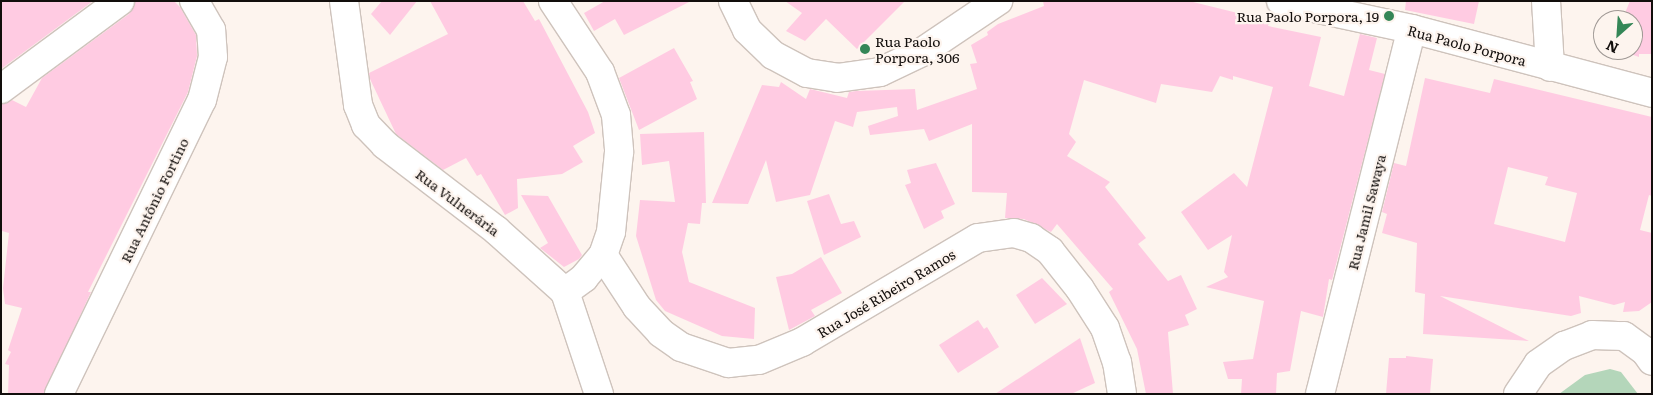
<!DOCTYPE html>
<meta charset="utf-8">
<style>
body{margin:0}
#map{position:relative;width:1653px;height:395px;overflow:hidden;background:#fdf4ee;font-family:Literata,serif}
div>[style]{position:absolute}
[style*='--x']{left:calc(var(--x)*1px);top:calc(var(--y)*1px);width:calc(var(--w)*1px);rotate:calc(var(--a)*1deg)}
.green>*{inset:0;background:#b4d6ba}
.building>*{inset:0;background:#ffcbe2}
.roads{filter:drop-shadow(1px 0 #cec3bc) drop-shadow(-1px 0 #cec3bc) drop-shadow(0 1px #cec3bc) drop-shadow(0 -1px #cec3bc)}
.minor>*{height:28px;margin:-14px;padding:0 14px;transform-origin:14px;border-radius:14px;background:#fff}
.dots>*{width:14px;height:14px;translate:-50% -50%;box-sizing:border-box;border:2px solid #fdf4ee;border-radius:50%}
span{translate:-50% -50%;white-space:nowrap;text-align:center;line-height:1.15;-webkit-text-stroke:4.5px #fdf4ee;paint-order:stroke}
.poi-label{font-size:14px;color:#120e0c}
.right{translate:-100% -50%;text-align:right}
.left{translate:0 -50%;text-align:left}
.street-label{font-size:14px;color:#120e0c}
.frame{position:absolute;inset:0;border:2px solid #120e0c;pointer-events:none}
.north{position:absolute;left:1593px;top:10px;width:50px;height:50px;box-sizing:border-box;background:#fdf4ee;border:1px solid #9f9894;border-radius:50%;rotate:206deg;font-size:14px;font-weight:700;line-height:20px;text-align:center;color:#120e0c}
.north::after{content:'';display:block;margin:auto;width:18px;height:22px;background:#348657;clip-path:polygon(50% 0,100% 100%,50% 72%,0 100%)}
</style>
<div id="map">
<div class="green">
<div style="clip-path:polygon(1610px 369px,1621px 372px,1638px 394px,1559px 394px,1585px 375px)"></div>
</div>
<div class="building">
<div style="clip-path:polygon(1px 1px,93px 1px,1px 69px)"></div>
<div style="clip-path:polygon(135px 1px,174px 1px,180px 7px,196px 35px,197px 56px,188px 92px,88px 292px,91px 292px,44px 394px,8px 394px,9px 365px,5px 364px,11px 352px,8px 350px,22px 308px,5px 304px,3px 288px,9px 233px,2px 231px,1px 104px,12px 100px,26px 107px,42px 78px,129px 14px)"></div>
<div style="clip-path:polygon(382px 1px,417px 1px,390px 35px,371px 14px)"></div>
<div style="clip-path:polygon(430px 1px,523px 1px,535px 21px,539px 19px,588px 112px,595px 133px,573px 146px,583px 162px,562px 174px,517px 179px,518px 208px,505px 215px,481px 174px,477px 176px,466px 158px,443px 170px,396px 134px,370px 79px,369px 73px,448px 34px)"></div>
<div style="clip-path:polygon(605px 1px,691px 1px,624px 35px,615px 19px,594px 31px,584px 13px)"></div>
<div style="clip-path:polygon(785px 1px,905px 1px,857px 49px,826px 19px,805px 41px,786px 31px,802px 13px)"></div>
<div style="clip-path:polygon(1043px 1px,1189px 1px,1270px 21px,1268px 26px,1321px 37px,1309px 86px,1344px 96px,1360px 34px,1377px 38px,1369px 70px,1385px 74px,1332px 280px,1329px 279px,1323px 317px,1301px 311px,1290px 371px,1277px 373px,1276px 394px,1241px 394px,1242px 379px,1228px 379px,1223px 362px,1253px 359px,1264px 301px,1206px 287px,1228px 277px,1224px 272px,1232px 235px,1208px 250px,1181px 212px,1234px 173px,1247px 187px,1273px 87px,1233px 76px,1233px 80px,1220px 76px,1212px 92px,1161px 84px,1156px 103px,1084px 80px,1069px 134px,1076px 142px,1067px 156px,1110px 182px,1105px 187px,1146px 238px,1138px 244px,1168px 281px,1181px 275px,1197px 309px,1185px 315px,1189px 325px,1168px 332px,1173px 394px,1146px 394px,1137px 349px,1109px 292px,1113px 289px,1057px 224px,1051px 232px,1024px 219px,1005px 218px,1007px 193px,972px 192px,972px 124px,929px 141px,924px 129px,870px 135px,868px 126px,898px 116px,897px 107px,857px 112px,853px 127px,835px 121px,810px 195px,776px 202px,766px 160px,748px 204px,712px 203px,762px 85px,779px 87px,781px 82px,806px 99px,810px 89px,847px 98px,849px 92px,856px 91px,915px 89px,917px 110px,977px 89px,970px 64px,977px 63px,971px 45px,988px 35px,987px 32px,998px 24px,1044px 6px)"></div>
<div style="clip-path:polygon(1406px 1px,1479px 1px,1474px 24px,1405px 10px)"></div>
<div style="clip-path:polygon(1630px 1px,1652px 1px,1652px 54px,1639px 54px,1639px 57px,1619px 50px,1633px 50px,1633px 20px,1622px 20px)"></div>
<div style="clip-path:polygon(674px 48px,693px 81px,690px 82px,697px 99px,639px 130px,619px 78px)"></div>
<div style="clip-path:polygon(evenodd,1425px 78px,1490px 93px,1494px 79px,1652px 117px,1652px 196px,1649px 195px,1640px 230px,1652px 233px,1652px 302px,1639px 311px,1623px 312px,1625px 302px,1614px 305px,1579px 296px,1581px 313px,1571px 316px,1440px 296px,1529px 341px,1423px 334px,1425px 294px,1415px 292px,1417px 243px,1382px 233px,1387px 214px,1382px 212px,1394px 163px,1406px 166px,1425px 78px,1508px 167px,1548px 177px,1545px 185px,1577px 193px,1565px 242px,1494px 224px,1508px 167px)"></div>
<div style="clip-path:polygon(704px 132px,706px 203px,702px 203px,700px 224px,688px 223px,682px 252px,689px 282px,755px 308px,754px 339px,722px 336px,665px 311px,656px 300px,636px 236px,640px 200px,675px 202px,669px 161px,642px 165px,640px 134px)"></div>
<div style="clip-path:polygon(936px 163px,955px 204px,941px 211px,944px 218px,924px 229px,905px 185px,911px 183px,907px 170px)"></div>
<div style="clip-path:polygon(829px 194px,841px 224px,854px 221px,861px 237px,824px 255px,807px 201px)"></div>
<div style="clip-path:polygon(521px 195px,548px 196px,582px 255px,579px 259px,564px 267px,540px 248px,548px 243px)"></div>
<div style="clip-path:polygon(821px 257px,842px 293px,811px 310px,815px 316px,789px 330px,776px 277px,792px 274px)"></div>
<div style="clip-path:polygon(1042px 278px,1067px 304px,1035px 324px,1016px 295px)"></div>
<div style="clip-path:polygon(978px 320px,984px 329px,987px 327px,999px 347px,958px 373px,939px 345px)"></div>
<div style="clip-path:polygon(1080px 338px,1095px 383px,1071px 394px,995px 394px)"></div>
<div style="clip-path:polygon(1406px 356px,1433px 359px,1430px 394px,1386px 394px,1389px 358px,1406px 358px)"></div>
</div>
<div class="roads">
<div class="minor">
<div style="--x:344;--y:1;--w:105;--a:82.3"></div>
<div style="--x:358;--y:105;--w:22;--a:68"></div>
<div style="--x:366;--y:125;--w:28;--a:46"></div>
<div style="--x:385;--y:145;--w:140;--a:37.4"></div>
<div style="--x:496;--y:230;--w:93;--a:41.9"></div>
<div style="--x:565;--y:292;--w:108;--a:71.6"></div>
<div style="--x:553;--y:1;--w:85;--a:56.5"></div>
<div style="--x:600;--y:72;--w:46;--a:69.6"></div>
<div style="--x:616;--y:115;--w:37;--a:85"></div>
<div style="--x:619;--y:152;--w:80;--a:95.7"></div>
<div style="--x:611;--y:232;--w:24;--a:109"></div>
<div style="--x:603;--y:255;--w:30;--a:130"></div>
<div style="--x:584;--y:278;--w:24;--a:144"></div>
<div style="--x:733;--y:1;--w:32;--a:64"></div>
<div style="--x:747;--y:30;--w:36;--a:44"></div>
<div style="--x:773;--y:55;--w:38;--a:28"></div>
<div style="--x:807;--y:73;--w:30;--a:9"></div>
<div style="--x:837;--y:78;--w:43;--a:-7.9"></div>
<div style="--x:880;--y:72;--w:47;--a:-25.5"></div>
<div style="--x:922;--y:52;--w:92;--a:-33.9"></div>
<div style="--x:1281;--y:1;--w:134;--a:12.1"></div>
<div style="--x:1412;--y:29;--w:248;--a:14.9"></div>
<div style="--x:1546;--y:1;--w:66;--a:86.5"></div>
<div style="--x:1;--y:89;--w:148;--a:-36.5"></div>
<div style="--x:603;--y:255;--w:62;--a:56.8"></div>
<div style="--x:637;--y:307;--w:35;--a:47"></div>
<div style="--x:661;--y:333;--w:24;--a:35"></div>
<div style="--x:681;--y:347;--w:50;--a:18.8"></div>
<div style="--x:728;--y:363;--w:31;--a:-6"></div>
<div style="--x:759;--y:360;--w:47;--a:-22.7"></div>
<div style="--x:802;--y:342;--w:204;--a:-30.6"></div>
<div style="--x:978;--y:238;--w:36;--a:-8"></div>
<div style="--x:1014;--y:233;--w:18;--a:16"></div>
<div style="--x:1031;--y:238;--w:23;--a:34"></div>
<div style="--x:1050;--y:251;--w:48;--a:51.7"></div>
<div style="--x:1080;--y:289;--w:46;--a:57.3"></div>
<div style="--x:1105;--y:328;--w:36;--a:71"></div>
<div style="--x:1117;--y:362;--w:32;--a:81"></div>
<div style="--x:59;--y:394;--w:327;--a:-64.1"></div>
<div style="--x:202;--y:100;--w:44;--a:-75.7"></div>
<div style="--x:213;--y:57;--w:27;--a:-94"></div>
<div style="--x:211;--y:30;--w:34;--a:-120"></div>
<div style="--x:1320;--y:394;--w:376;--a:-75.9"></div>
<div style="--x:1518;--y:394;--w:36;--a:-56"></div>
<div style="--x:1538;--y:364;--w:32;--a:-35"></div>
<div style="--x:1564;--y:346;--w:30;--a:-21"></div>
<div style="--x:1592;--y:335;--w:32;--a:2"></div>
<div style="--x:1624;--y:336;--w:26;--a:36"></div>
<div style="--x:1645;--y:351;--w:12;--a:55"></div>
</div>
</div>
<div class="dots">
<div style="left:1389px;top:16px;background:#348657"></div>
<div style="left:865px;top:49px;background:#348657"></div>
</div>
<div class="poi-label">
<span class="right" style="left:1379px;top:16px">Rua Paolo Porpora, 19</span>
<span class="left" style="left:875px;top:49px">Rua Paolo<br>Porpora, 306</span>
</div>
<div class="street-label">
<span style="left:1467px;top:45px;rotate:15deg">Rua Paolo Porpora</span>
<span style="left:154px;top:200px;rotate:-64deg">Rua Antônio Fortino</span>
<span style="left:458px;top:202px;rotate:37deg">Rua Vulnerária</span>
<span style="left:1366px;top:212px;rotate:-76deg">Rua Jamil Sawaya</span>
<span style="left:886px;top:293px;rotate:-31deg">Rua José Ribeiro Ramos</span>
</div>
<div class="frame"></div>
<div class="north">N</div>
</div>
